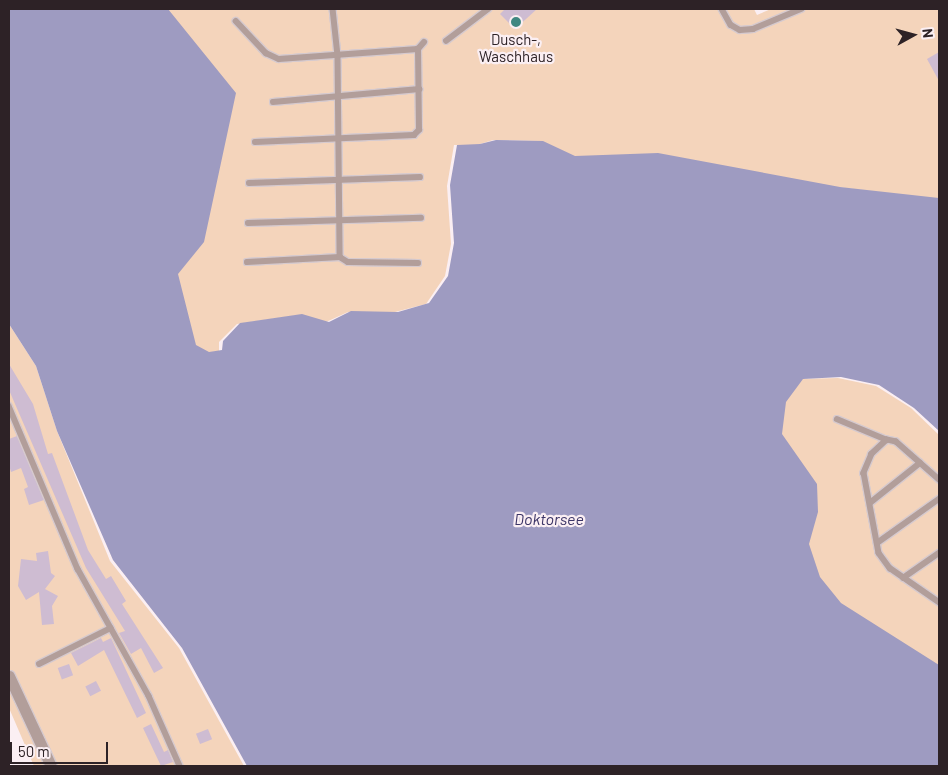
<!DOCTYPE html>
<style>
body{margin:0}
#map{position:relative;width:948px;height:775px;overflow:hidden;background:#fbeff3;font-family:Barlow,sans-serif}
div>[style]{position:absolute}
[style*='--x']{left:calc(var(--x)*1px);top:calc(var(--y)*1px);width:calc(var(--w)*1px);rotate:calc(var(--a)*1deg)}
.green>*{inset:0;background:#f4d4bb}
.water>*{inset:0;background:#9e9bc1}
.building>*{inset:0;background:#cebcd2;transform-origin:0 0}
.roads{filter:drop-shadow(1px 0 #d6cace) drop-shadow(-1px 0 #d6cace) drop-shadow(0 1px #d6cace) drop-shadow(0 -1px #d6cace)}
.lane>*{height:5.5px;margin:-2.75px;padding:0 2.75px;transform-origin:2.75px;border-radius:2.75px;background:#b29e9a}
.street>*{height:11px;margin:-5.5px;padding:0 5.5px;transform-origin:5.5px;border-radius:5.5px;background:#b29e9a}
.dots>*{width:14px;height:14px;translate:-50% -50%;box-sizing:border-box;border:2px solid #fbeff3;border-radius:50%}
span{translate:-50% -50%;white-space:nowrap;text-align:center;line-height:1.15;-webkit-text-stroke:4.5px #fbeff3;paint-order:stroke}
.poi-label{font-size:15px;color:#2d2226}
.water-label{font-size:16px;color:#3b3466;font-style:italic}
.frame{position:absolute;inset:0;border:10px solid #2d2226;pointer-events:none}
.north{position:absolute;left:888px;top:10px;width:50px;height:50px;-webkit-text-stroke:4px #fbeff3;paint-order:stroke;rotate:83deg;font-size:14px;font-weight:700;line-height:20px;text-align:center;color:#2d2226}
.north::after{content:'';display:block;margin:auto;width:18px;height:22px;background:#2d2226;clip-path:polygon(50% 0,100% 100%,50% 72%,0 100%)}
.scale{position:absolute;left:10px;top:742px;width:98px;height:22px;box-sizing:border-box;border:2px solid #2d2226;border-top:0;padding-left:6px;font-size:15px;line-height:18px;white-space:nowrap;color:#2d2226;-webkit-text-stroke:4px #fbeff3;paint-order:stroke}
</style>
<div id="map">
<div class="green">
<div style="clip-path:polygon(164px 9px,754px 9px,757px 15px,771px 9px,939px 9px,939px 199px,572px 156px,540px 141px,493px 140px,477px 145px,454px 145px,447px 186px,451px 244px,445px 276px,426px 304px,395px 312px,348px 312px,326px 322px,299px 315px,237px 324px,219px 342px,219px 351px,206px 353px,193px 345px,175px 275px)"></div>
<div style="clip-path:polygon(9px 324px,36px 366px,57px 431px,110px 561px,179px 648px,244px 766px,34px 766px,9px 708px)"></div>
<div style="clip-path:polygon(838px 378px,876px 386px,911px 408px,939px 435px,939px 667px,838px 603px,817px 577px,779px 435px,783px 402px,800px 379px)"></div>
</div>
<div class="water">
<div style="clip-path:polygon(9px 9px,168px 9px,236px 93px,204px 242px,178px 274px,196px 345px,209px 352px,222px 350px,223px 341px,240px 323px,302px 314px,329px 322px,351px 311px,398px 312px,429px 303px,448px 276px,454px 243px,450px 185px,457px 145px,480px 144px,496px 140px,543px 141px,575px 156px,658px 153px,840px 187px,939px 198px,939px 431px,914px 408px,879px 385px,841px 377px,803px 379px,786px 402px,782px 434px,817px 484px,818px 512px,809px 544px,820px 577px,841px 603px,939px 665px,939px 766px,247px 766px,182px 648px,113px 560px,57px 431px,36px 366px,9px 324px)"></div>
</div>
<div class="building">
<div style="clip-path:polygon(505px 9px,537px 9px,515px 29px,500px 14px)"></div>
<div style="clip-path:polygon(939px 52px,939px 81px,927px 59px)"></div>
<div style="clip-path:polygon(9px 364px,33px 404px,48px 454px,52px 453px,88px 550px,106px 579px,111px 576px,126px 601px,122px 604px,163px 668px,154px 673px,141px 648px,131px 654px,119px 633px,125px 631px,86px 568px,9px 390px)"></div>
<div style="clip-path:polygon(17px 436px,44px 500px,29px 505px,24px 489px,28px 487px,21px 468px,11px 472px,9px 465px,9px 439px)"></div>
<div style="clip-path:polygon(48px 551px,51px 573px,55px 576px,45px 589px,58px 596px,52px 606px,54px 624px,42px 625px,39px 592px,26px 600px,18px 586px,21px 559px,37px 561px,36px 553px)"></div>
<div style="clip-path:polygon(101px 638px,103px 642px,111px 638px,146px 713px,137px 718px,104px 650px,78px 666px,71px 653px)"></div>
<div style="left:69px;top:664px;width:12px;height:12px;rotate:70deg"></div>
<div style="left:96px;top:681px;width:11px;height:12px;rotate:63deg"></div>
<div style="clip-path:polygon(151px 724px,164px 752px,168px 750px,173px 762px,161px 766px,143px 728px)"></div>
<div style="left:208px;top:729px;width:11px;height:13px;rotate:68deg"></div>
</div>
<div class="roads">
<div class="lane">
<div style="--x:333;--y:9;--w:47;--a:83.9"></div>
<div style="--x:338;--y:56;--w:201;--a:89.4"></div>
<div style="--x:722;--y:9;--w:18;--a:61"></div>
<div style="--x:731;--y:25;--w:10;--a:29"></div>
<div style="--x:740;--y:30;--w:13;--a:-4"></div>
<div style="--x:753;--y:29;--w:52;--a:-22.6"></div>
<div style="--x:236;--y:21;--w:44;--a:46.8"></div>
<div style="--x:266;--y:53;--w:14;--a:25"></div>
<div style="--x:279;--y:59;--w:139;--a:-4.1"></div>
<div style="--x:418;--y:49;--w:9;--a:-49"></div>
<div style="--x:446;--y:41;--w:53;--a:-37.3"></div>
<div style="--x:273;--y:102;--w:147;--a:-5.1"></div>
<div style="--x:255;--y:142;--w:159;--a:-2.5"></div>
<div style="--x:414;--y:135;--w:7;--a:-45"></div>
<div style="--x:419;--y:130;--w:81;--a:-90.7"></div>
<div style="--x:249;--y:183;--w:171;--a:-2"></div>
<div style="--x:248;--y:223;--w:173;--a:-1.7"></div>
<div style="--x:247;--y:262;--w:93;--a:-3.1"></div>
<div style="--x:340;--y:257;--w:9;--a:32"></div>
<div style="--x:348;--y:262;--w:70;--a:0.8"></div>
<div style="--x:9;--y:406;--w:177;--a:67.1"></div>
<div style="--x:78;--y:569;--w:145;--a:60.8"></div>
<div style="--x:149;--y:696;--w:77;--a:66.1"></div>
<div style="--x:837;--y:419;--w:54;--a:22.8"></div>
<div style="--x:939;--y:480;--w:57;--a:-138.5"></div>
<div style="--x:896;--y:442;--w:9;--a:-167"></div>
<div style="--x:887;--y:440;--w:21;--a:137"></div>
<div style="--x:872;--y:454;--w:21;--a:113"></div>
<div style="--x:864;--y:473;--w:81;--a:79.4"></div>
<div style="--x:879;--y:553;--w:19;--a:54"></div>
<div style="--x:890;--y:568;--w:60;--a:34.8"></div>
<div style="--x:870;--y:503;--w:64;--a:-38.7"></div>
<div style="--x:877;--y:543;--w:76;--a:-35.4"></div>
<div style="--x:903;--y:578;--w:44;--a:-34.8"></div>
<div style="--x:39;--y:664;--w:80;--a:-26.6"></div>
</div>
<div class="street">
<div style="--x:9;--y:676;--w:99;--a:65"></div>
</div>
</div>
<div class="dots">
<div style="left:516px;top:22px;background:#408781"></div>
</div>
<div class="poi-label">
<span style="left:516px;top:48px">Dusch-,<br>Waschhaus</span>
</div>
<div class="water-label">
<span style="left:549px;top:519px">Doktorsee</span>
</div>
<div class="frame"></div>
<div class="north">N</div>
<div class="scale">50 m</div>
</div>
